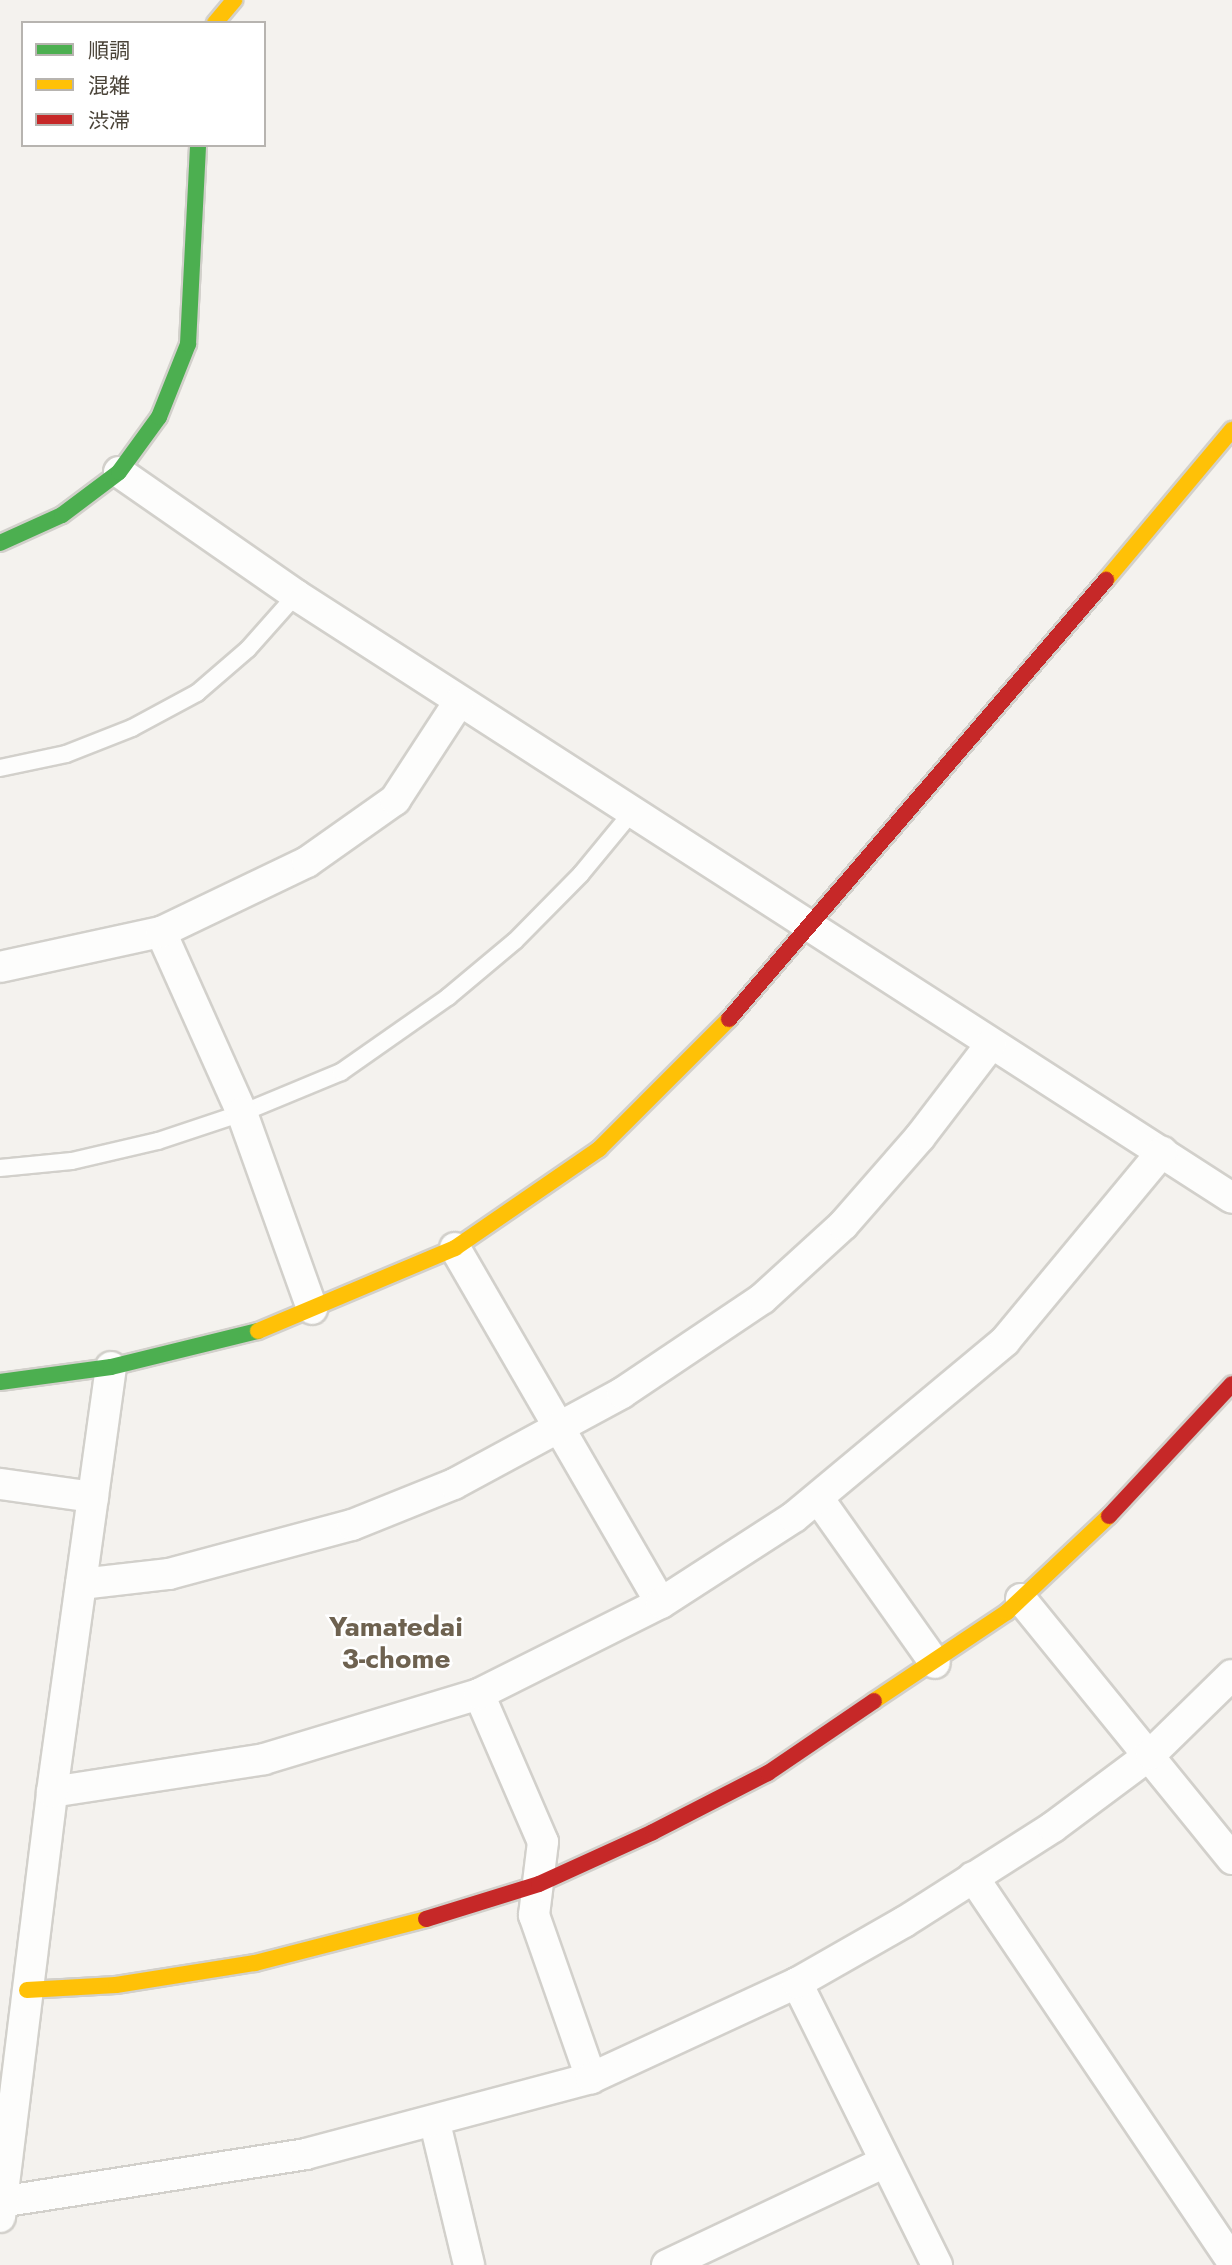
<!DOCTYPE html>
<meta charset="utf-8">
<style>
body{margin:0}
#map{position:relative;width:1232px;height:2265px;overflow:hidden;background:#f4f2ee;font-family:Jost,"Noto Sans JP",sans-serif}
div>[style]{position:absolute}
[style*='--x']{left:calc(var(--x)*1px);top:calc(var(--y)*1px);width:calc(var(--w)*1px);rotate:calc(var(--a)*1deg)}
.roads{filter:drop-shadow(2px 0 #d2d0cb) drop-shadow(-2px 0 #d2d0cb) drop-shadow(0 2px #d2d0cb) drop-shadow(0 -2px #d2d0cb)}
.lane>*{height:16px;margin:-8px;padding:0 8px;transform-origin:8px;border-radius:8px;background:#fdfdfc}
.street>*{height:30px;margin:-15px;padding:0 15px;transform-origin:15px;border-radius:15px;background:#fdfdfc}
.fast>*{height:16px;margin:-8px;padding:0 8px;transform-origin:8px;border-radius:8px;background:#4caf50}
.slow>*{height:16px;margin:-8px;padding:0 8px;transform-origin:8px;border-radius:8px;background:#ffc107}
.jam>*{height:16px;margin:-8px;padding:0 8px;transform-origin:8px;border-radius:8px;background:#c62828}
span{translate:-50% -50%;white-space:nowrap;text-align:center;line-height:1.15;-webkit-text-stroke:5px #fff;paint-order:stroke}
.neighbourhood-label{font-size:28px;color:#6e6250;font-weight:700}
.legend{position:absolute;left:21px;top:21px;width:245px;height:126px;box-sizing:border-box;background:#fff;border:2px solid #b7b4b0;margin:0;padding:9px 12px;list-style:none;font-size:21px;color:#4b4439}
.legend li{display:flex;align-items:center;gap:14px;height:35px}
.legend b{width:35px;border:2px solid #b7b4b0}
</style>
<div id="map">
<div class="roads">
<div class="lane">
<div style="--x:0;--y:768;--w:67;--a:-12"></div>
<div style="--x:66;--y:754;--w:71;--a:-21.5"></div>
<div style="--x:132;--y:728;--w:74;--a:-28.3"></div>
<div style="--x:197;--y:693;--w:67;--a:-40.8"></div>
<div style="--x:248;--y:649;--w:72;--a:-48.4"></div>
<div style="--x:0;--y:1168;--w:72;--a:-5.6"></div>
<div style="--x:72;--y:1161;--w:88;--a:-13.1"></div>
<div style="--x:158;--y:1141;--w:89;--a:-18.4"></div>
<div style="--x:242;--y:1113;--w:107;--a:-22.5"></div>
<div style="--x:341;--y:1072;--w:131;--a:-35"></div>
<div style="--x:448;--y:997;--w:87;--a:-39.9"></div>
<div style="--x:515;--y:941;--w:94;--a:-45.4"></div>
<div style="--x:581;--y:874;--w:82;--a:-50.5"></div>
</div>
<div class="street">
<div style="--x:119;--y:472;--w:216;--a:34.8"></div>
<div style="--x:296;--y:595;--w:1113;--a:32.79"></div>
<div style="--x:161;--y:932;--w:198;--a:65.9"></div>
<div style="--x:242;--y:1113;--w:208;--a:70.3"></div>
<div style="--x:0;--y:967;--w:165;--a:-12.3"></div>
<div style="--x:161;--y:932;--w:162;--a:-25.6"></div>
<div style="--x:307;--y:862;--w:108;--a:-35.2"></div>
<div style="--x:395;--y:800;--w:117;--a:-56.9"></div>
<div style="--x:455;--y:1248;--w:410;--a:59.9"></div>
<div style="--x:0;--y:1484;--w:94;--a:8"></div>
<div style="--x:818;--y:1498;--w:202;--a:54.7"></div>
<div style="--x:81;--y:1584;--w:89;--a:-6.5"></div>
<div style="--x:169;--y:1574;--w:189;--a:-15"></div>
<div style="--x:352;--y:1525;--w:110;--a:-21.9"></div>
<div style="--x:454;--y:1484;--w:191;--a:-28.4"></div>
<div style="--x:622;--y:1393;--w:169;--a:-33.9"></div>
<div style="--x:762;--y:1299;--w:110;--a:-42.4"></div>
<div style="--x:843;--y:1225;--w:117;--a:-48.8"></div>
<div style="--x:920;--y:1137;--w:117;--a:-52.6"></div>
<div style="--x:1021;--y:1599;--w:335;--a:50.9"></div>
<div style="--x:479;--y:1694;--w:161;--a:66.6"></div>
<div style="--x:543;--y:1842;--w:74;--a:97"></div>
<div style="--x:534;--y:1915;--w:173;--a:70.7"></div>
<div style="--x:52;--y:1792;--w:215;--a:-8.8"></div>
<div style="--x:264;--y:1759;--w:225;--a:-16.8"></div>
<div style="--x:479;--y:1694;--w:203;--a:-26.6"></div>
<div style="--x:661;--y:1603;--w:158;--a:-32.9"></div>
<div style="--x:794;--y:1517;--w:275;--a:-39.8"></div>
<div style="--x:1005;--y:1341;--w:246;--a:-50.3"></div>
<div style="--x:973;--y:1877;--w:463;--a:56"></div>
<div style="--x:797;--y:1983;--w:315;--a:63.6"></div>
<div style="--x:435;--y:2123;--w:146;--a:76.5"></div>
<div style="--x:0;--y:2202;--w:310;--a:-8.9"></div>
<div style="--x:306;--y:2154;--w:295;--a:-14.9"></div>
<div style="--x:591;--y:2078;--w:227;--a:-24.8"></div>
<div style="--x:797;--y:1983;--w:123;--a:-29.7"></div>
<div style="--x:904;--y:1922;--w:177;--a:-32.5"></div>
<div style="--x:1053;--y:1827;--w:122;--a:-36.7"></div>
<div style="--x:1151;--y:1754;--w:113;--a:-44.3"></div>
<div style="--x:0;--y:2217;--w:428;--a:-83"></div>
<div style="--x:52;--y:1792;--w:429;--a:-82.1"></div>
<div style="--x:667;--y:2265;--w:239;--a:-25.3"></div>
</div>
<div class="fast">
<div style="--x:0;--y:543;--w:68;--a:-24.3"></div>
<div style="--x:62;--y:515;--w:71;--a:-37"></div>
<div style="--x:119;--y:472;--w:68;--a:-54"></div>
<div style="--x:159;--y:417;--w:79;--a:-68.3"></div>
<div style="--x:188;--y:344;--w:199;--a:-87.1"></div>
<div style="--x:0;--y:1382;--w:112;--a:-7.7"></div>
<div style="--x:111;--y:1367;--w:151;--a:-13.8"></div>
</div>
<div class="slow">
<div style="--x:215;--y:23;--w:30;--a:-50"></div>
<div style="--x:1106;--y:580;--w:196;--a:-50"></div>
<div style="--x:258;--y:1331;--w:214;--a:-22.8"></div>
<div style="--x:455;--y:1248;--w:175;--a:-34.5"></div>
<div style="--x:599;--y:1149;--w:184;--a:-45"></div>
<div style="--x:874;--y:1701;--w:160;--a:-33.8"></div>
<div style="--x:1007;--y:1612;--w:140;--a:-43.3"></div>
<div style="--x:27;--y:1990;--w:89;--a:-3.2"></div>
<div style="--x:116;--y:1985;--w:141;--a:-9"></div>
<div style="--x:255;--y:1963;--w:177;--a:-14.4"></div>
</div>
<div class="jam">
<div style="--x:729;--y:1019;--w:579;--a:-49.35"></div>
<div style="--x:1109;--y:1516;--w:180;--a:-47"></div>
<div style="--x:426;--y:1919;--w:118;--a:-17.2"></div>
<div style="--x:539;--y:1884;--w:125;--a:-24.5"></div>
<div style="--x:653;--y:1832;--w:129;--a:-27.2"></div>
<div style="--x:768;--y:1773;--w:128;--a:-34.2"></div>
</div>
</div>
<div class="neighbourhood-label">
<span style="left:396px;top:1643px">Yamatedai<br>3-chome</span>
</div>
<ul class="legend">
<li><b style="height:9px;background:#4caf50"></b>順調</li>
<li><b style="height:9px;background:#ffc107"></b>混雑</li>
<li><b style="height:9px;background:#c62828"></b>渋滞</li>
</ul>
</div>
